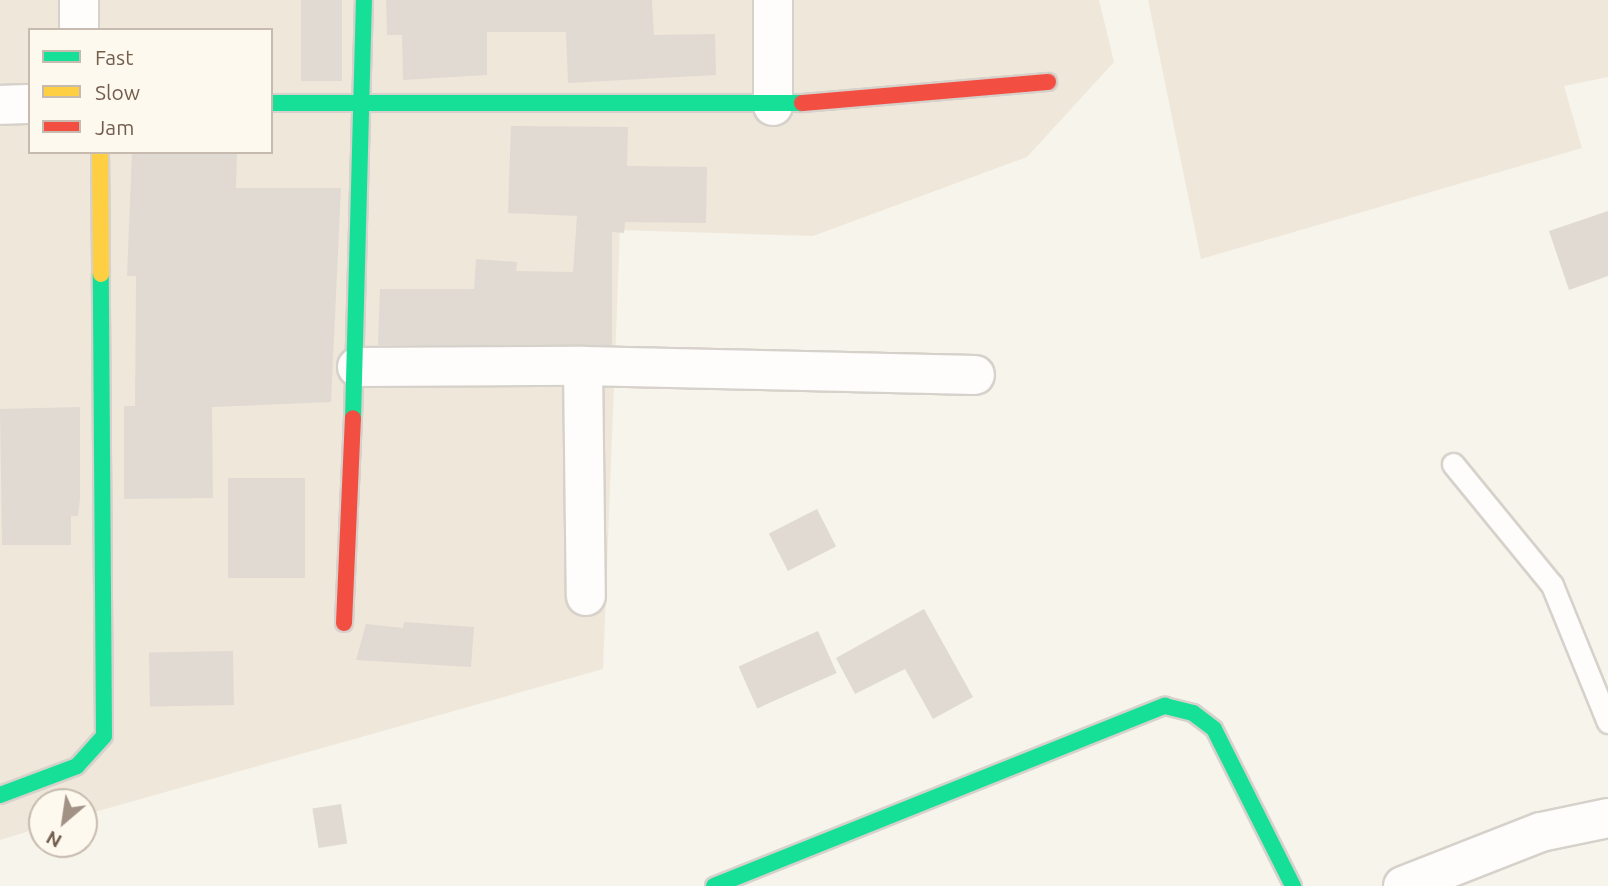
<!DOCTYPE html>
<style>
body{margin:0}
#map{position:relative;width:1608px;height:886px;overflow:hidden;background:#f7f4ec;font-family:Ubuntu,sans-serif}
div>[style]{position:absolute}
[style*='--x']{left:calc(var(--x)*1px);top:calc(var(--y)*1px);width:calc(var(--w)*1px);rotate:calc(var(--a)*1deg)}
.residential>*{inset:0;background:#efe7da}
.building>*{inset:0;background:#e0dad2;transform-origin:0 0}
.roads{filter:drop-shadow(2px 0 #d6d1ca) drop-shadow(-2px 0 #d6d1ca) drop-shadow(0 2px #d6d1ca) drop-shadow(0 -2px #d6d1ca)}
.lane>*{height:21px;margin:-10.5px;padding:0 10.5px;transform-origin:10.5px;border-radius:10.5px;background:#fefdfc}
.street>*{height:38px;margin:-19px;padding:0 19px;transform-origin:19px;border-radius:19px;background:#fefdfc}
.fast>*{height:16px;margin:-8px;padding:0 8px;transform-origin:8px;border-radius:8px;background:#16e098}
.slow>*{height:16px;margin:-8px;padding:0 8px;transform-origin:8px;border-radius:8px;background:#ffcf43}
.jam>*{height:16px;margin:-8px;padding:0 8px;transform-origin:8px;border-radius:8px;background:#f24e42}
span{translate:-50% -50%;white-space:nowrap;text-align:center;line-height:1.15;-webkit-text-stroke:5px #fef9ee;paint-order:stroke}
.legend{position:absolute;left:28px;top:28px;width:245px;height:126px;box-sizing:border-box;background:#fef9ee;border:2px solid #c6bbae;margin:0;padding:9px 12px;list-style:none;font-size:21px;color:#735e4e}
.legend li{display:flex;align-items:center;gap:14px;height:35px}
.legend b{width:35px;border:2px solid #c6bbae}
.north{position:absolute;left:28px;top:788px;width:70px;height:70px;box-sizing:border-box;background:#fef9ee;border:2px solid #c6bbae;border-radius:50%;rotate:209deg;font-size:19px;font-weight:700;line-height:28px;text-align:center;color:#735e4e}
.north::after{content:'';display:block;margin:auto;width:24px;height:32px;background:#a19285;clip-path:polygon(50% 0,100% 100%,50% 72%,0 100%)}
</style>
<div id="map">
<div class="residential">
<div style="clip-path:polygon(evenodd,0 0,1099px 0,1114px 62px,1027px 157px,813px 236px,620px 230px,603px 669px,84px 815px,84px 802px,42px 802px,42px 827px,0 840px,0 0,30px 30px,271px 30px,271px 152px,30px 152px,30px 30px)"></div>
<div style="clip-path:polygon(1148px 0,1608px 0,1608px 77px,1564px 86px,1582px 148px,1201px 259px)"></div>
</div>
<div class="building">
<div style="left:301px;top:0;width:41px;height:81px"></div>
<div style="clip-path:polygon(386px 0,652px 0,654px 35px,715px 34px,716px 75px,568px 83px,566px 32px,487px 32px,487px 75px,403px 80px,402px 35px,387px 35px)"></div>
<div style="clip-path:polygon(511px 126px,628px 127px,627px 166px,707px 167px,706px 223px,625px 222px,624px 233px,612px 232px,612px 345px,378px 345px,380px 289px,474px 289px,476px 259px,517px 262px,516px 271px,573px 272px,577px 216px,508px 213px)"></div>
<div style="clip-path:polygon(132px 152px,237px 152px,236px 188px,341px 188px,331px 402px,212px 407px,213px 498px,124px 499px,124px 406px,135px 406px,136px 276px,127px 276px)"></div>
<div style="clip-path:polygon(1608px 211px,1608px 276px,1569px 290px,1549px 231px)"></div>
<div style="clip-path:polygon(80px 407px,80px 499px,78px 516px,71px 516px,71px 545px,2px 545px,0 409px)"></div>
<div style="left:228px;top:478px;width:77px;height:100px"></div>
<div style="left:817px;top:509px;width:42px;height:54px;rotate:63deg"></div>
<div style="clip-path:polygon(924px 609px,973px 697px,933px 719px,905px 669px,855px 694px,836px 658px)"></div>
<div style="clip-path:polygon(404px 622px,474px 627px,471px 667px,356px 660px,366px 624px,403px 628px)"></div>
<div style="left:818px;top:631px;width:46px;height:87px;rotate:66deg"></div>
<div style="left:233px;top:651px;width:54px;height:84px;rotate:89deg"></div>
<div style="left:341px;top:804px;width:40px;height:29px;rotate:81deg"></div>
</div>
<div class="roads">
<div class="lane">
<div style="--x:1453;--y:464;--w:156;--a:50.7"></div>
<div style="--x:1552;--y:585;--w:148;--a:67.8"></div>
</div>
<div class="street">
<div style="--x:79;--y:0;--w:30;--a:90"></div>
<div style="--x:0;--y:105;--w:30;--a:-2"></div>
<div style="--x:773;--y:106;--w:106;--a:-90"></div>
<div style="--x:583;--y:366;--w:392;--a:1.3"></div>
<div style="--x:357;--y:367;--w:226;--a:-0.3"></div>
<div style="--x:583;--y:366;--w:230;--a:89.3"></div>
<div style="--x:1403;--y:886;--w:148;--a:-21.4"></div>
<div style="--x:1541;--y:832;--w:68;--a:-11.8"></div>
</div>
<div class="fast">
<div style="--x:271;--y:103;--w:531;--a:0"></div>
<div style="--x:353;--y:418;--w:418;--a:-88.5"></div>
<div style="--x:0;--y:795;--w:82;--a:-20.6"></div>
<div style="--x:77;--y:766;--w:40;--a:-48"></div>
<div style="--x:104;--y:736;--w:462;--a:-90.4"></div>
<div style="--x:714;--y:886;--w:486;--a:-21.8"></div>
<div style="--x:1165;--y:706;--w:29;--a:14"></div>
<div style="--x:1193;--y:713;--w:26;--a:37"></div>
<div style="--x:1214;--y:729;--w:176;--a:63.3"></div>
</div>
<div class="slow">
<div style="--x:100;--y:152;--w:122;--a:89.5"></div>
</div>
<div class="jam">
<div style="--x:802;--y:103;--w:247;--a:-4.9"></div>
<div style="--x:344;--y:623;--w:205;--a:-87.5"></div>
</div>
</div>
<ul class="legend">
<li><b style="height:9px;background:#16e098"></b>Fast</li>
<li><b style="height:9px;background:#ffcf43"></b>Slow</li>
<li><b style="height:9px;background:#f24e42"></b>Jam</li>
</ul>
<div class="north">N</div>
</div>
